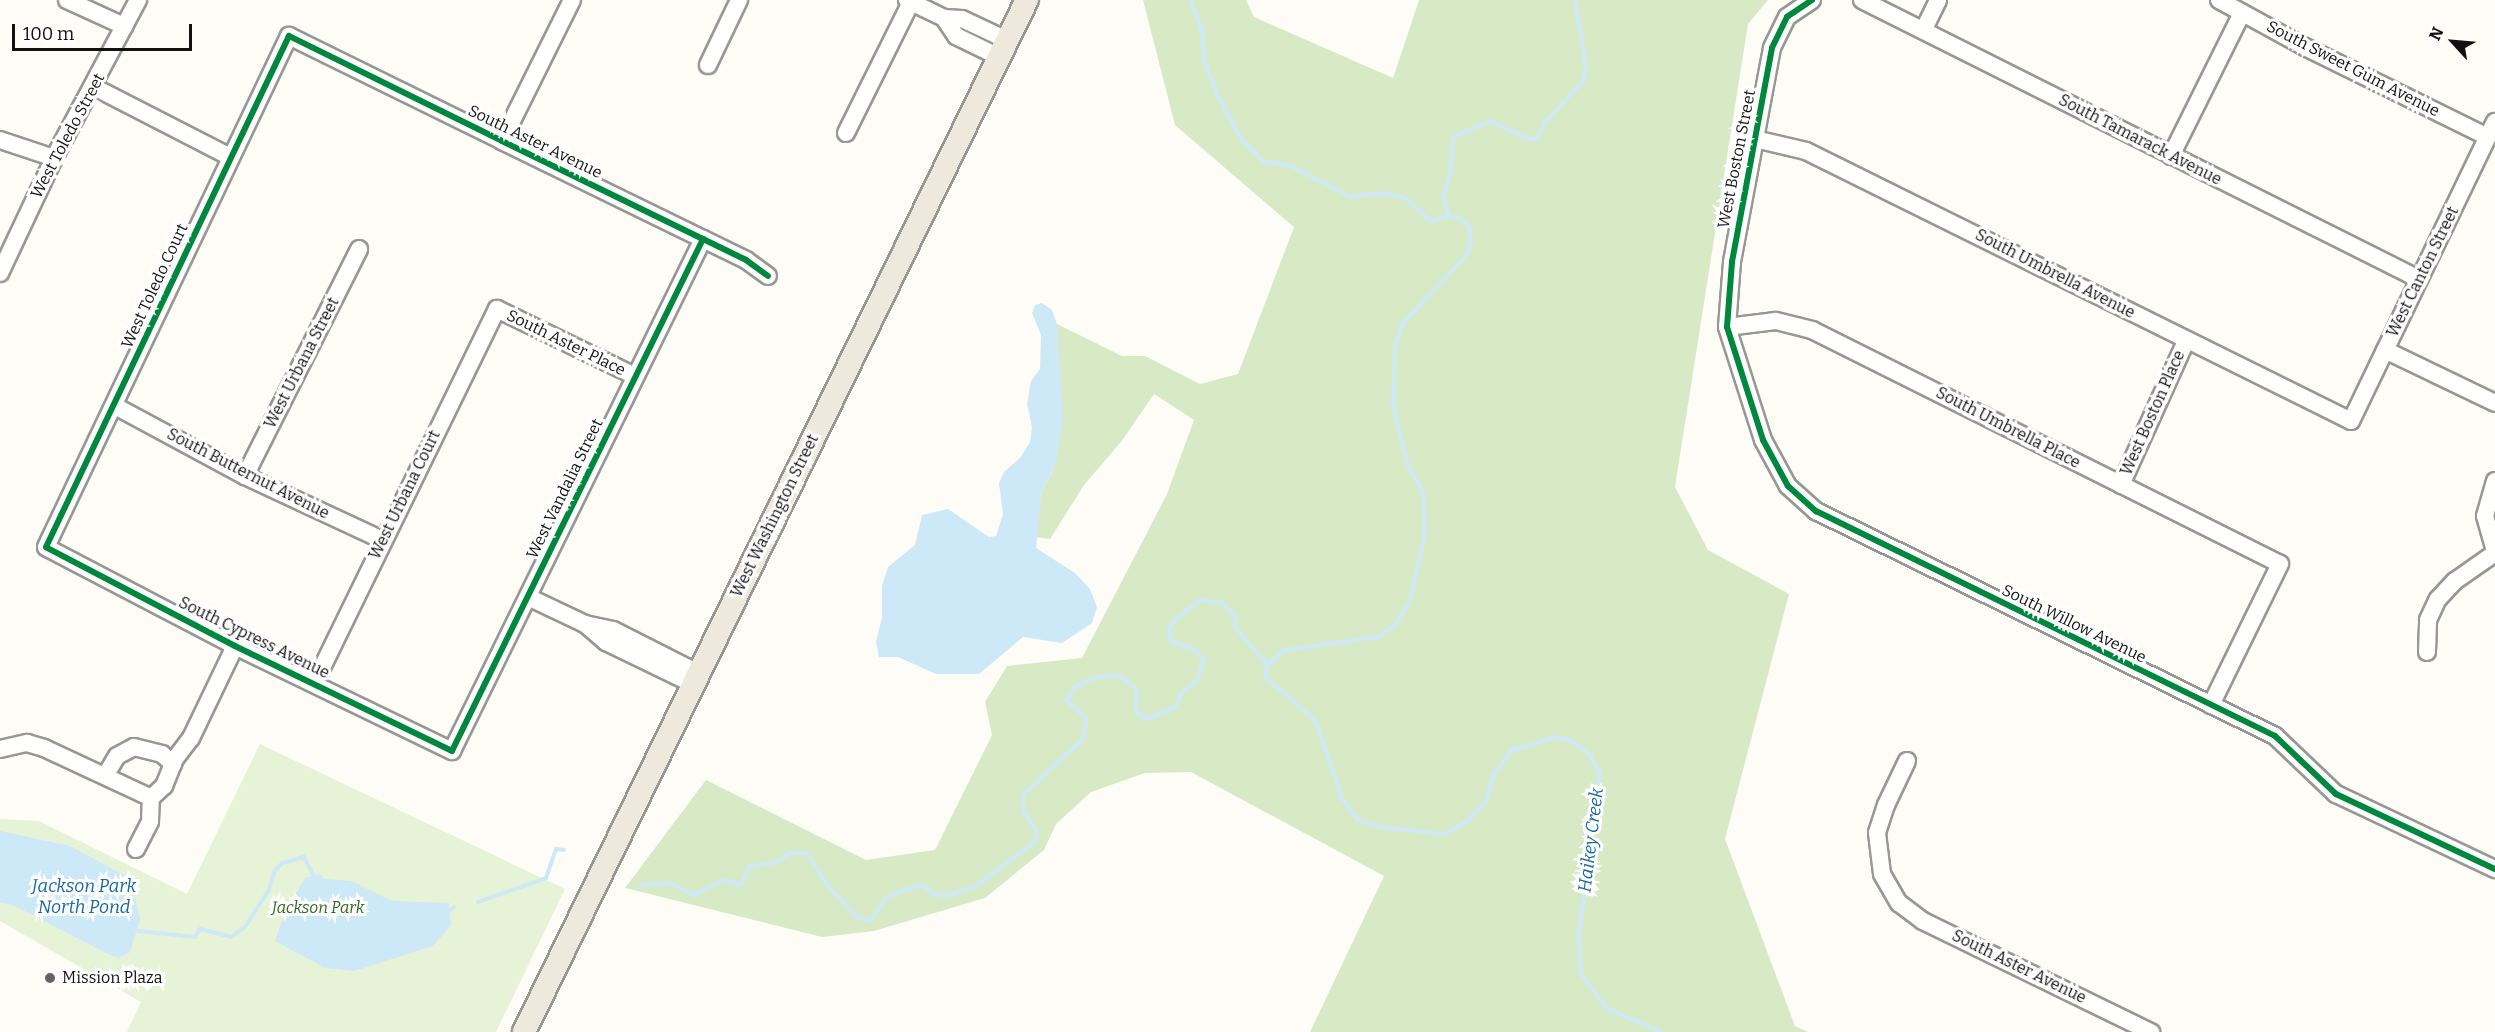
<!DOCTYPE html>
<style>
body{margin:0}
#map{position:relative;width:2495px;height:1032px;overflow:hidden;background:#fdfcf7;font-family:Bitter,serif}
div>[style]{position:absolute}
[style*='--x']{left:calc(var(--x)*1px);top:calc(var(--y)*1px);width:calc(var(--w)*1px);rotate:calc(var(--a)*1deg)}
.green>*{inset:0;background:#e7f3d7}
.forest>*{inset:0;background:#d8eac5}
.water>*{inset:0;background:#cde8f7}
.stream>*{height:4px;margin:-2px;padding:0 2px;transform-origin:2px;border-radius:2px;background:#cde8f7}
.roads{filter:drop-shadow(2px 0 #979795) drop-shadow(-2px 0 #979795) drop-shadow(0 2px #979795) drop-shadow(0 -2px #979795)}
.minor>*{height:16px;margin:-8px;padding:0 8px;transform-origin:8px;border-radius:8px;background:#fffffe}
.major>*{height:22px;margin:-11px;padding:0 11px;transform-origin:11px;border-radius:11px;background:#ede9dc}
.cycleway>*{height:6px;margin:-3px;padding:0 3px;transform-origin:3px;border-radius:3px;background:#00873e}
.dots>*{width:16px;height:16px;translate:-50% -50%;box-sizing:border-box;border:3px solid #fff;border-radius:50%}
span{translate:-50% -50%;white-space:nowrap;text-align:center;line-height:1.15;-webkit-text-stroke:6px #fff;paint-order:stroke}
.street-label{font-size:16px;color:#111}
.park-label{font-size:16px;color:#2f6b1f;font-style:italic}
.poi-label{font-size:16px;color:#111}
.left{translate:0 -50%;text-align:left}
.water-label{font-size:18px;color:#1768a6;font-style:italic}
.north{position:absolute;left:2423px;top:12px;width:60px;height:60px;-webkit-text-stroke:4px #fff;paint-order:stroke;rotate:296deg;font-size:16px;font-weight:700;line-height:24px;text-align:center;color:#111}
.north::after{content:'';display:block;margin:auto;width:21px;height:27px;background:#111;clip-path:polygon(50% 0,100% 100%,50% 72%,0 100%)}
.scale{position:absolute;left:12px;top:24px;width:180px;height:27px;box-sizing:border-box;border:3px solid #111;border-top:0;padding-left:8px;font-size:18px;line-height:21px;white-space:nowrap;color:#111;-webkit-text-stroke:4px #fff;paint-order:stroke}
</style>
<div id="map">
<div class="green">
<div style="clip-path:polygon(260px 744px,565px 889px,496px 1032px,127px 1032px,141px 1002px,0 921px,0 819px,39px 821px,187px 894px)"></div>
</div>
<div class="forest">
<div style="clip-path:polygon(1143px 0,1246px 0,1254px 17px,1393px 78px,1419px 0,1768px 0,1748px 24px,1675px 487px,1708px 550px,1789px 594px,1725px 839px,1795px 1026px,1808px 1032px,1310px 1032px,1384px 876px,1191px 772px,1145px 773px,1091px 792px,1056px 824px,1044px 850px,985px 898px,874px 931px,822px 937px,625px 888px,706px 780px,866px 860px,935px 850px,992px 735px,985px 702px,1007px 666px,1082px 658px,1167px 494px,1194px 420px,1154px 394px,1121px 442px,1084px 485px,1050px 539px,1035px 537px,1042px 491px,1055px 466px,1057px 324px,1122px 356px,1145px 356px,1200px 384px,1238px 374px,1294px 227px,1175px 125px)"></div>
</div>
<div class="water">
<div style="clip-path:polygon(1042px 303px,1052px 310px,1057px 324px,1063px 423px,1055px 466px,1042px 491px,1036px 548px,1075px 573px,1090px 589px,1097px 607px,1092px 623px,1062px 643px,1023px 637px,979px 674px,936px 674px,898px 657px,879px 657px,876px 642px,882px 617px,882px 586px,888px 567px,915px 545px,922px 515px,948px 509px,989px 537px,996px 536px,1003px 514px,999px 483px,1004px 472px,1020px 458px,1030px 442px,1032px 427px,1027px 404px,1031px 381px,1040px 369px,1041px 335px,1032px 313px,1035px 305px)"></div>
<div style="clip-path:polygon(0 831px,70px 846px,131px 879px,140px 919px,130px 952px,119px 958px,106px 953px,17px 907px,0 902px)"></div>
<div style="clip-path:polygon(320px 874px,324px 879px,351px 881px,392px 901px,449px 903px,451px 925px,433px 946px,354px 971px,325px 968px,275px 941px,286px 910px,305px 878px)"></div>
</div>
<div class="stream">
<div style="--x:1190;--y:0;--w:31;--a:68"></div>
<div style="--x:1202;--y:29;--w:31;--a:86"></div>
<div style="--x:1204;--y:60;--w:39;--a:69"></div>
<div style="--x:1218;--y:96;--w:49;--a:61.9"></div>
<div style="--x:1241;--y:139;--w:31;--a:45"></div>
<div style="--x:1263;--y:161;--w:27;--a:10"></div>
<div style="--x:1290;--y:166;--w:68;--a:26.9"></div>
<div style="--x:1351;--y:197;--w:34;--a:-7"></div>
<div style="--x:1385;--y:193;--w:21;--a:14"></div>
<div style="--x:1405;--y:198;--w:35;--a:41"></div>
<div style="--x:1431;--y:221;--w:19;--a:-16"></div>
<div style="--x:1449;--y:216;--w:13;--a:13"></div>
<div style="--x:1462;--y:219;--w:13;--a:51"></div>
<div style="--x:1470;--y:229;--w:15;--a:86"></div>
<div style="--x:1471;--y:244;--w:14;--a:115"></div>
<div style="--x:1465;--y:257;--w:91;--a:133.2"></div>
<div style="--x:1403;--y:323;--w:24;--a:109"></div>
<div style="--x:1395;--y:346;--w:59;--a:91.9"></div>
<div style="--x:1393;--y:405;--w:63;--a:76.2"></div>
<div style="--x:1408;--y:466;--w:30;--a:60"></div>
<div style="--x:1423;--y:492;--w:41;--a:87.2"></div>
<div style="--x:1425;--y:533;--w:70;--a:102.4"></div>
<div style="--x:1410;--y:601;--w:28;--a:122"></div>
<div style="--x:1395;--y:625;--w:21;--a:145"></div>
<div style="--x:1378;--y:637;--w:95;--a:172.1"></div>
<div style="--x:1284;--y:650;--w:22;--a:137"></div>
<div style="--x:1268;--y:665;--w:12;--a:104"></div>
<div style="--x:1265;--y:677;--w:66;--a:40.7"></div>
<div style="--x:1315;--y:720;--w:85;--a:70.7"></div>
<div style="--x:1343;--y:800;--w:25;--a:53"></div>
<div style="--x:1358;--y:820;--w:22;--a:18"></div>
<div style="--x:1379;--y:827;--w:66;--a:6.1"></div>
<div style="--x:1445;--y:834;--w:26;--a:-31"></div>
<div style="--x:1467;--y:821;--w:27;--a:-45"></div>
<div style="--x:1486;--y:802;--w:25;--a:-76"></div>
<div style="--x:1492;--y:778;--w:33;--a:-55"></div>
<div style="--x:1511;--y:751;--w:45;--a:-18"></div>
<div style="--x:1554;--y:737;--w:18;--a:13"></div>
<div style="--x:1572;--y:741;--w:23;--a:38"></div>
<div style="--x:1590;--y:755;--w:21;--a:62"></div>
<div style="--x:1600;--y:774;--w:161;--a:97.5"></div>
<div style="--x:1579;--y:934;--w:38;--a:88"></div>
<div style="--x:1580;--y:972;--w:44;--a:54.2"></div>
<div style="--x:1606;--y:1008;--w:60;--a:23.6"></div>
<div style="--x:1449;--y:216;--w:21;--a:-107"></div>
<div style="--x:1443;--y:196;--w:22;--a:-72"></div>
<div style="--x:1450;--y:175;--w:38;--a:-85"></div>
<div style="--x:1453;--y:137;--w:40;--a:-23.4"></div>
<div style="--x:1490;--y:121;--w:42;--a:25.3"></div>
<div style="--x:1528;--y:139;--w:9;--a:0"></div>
<div style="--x:1537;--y:139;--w:17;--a:-66"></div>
<div style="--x:1544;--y:123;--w:57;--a:-46.4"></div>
<div style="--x:1583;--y:82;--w:15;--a:-79"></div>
<div style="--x:1586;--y:67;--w:68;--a:-99.3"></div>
<div style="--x:641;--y:885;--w:29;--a:-4"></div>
<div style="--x:670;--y:883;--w:27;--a:27"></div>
<div style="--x:694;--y:895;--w:34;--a:-27"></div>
<div style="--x:724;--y:880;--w:17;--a:17"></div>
<div style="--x:740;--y:885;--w:21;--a:-62"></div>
<div style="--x:750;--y:866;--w:24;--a:-7"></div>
<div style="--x:774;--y:863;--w:19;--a:-32"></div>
<div style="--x:790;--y:853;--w:17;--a:0"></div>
<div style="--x:807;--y:853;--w:38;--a:58"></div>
<div style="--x:827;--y:885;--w:44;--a:46.8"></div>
<div style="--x:857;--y:917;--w:14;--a:17"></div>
<div style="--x:870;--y:921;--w:28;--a:-55"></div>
<div style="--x:886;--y:898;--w:17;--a:-25"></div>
<div style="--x:901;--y:891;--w:22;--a:-16"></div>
<div style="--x:922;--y:885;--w:16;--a:38"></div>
<div style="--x:935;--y:895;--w:16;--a:0"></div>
<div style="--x:951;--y:895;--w:24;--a:-19"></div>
<div style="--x:974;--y:887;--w:76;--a:-36.4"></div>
<div style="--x:1035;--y:842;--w:11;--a:-80"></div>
<div style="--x:1037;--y:831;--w:25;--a:-124"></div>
<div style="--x:1023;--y:810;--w:15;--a:-90"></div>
<div style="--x:1023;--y:795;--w:81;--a:-43"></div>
<div style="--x:1082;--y:740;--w:21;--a:-76"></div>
<div style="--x:1087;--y:720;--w:29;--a:-136"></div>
<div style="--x:1066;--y:700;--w:17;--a:-54"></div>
<div style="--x:1076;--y:686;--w:22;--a:-24"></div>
<div style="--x:1096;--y:677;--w:24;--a:-2"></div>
<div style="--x:1120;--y:676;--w:22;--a:39"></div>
<div style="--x:1137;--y:690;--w:21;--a:93"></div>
<div style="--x:1136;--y:711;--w:13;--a:39"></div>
<div style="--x:1146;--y:719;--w:33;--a:-23"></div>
<div style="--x:1176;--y:706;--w:14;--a:-69"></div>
<div style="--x:1181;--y:693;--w:20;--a:-37"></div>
<div style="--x:1197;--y:681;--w:23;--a:-72"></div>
<div style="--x:1204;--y:659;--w:17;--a:-140"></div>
<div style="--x:1191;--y:648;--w:20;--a:-162"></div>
<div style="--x:1172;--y:642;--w:11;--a:-112"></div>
<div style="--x:1168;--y:632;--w:11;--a:-63"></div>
<div style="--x:1173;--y:622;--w:34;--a:-40"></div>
<div style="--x:1199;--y:600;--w:23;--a:7"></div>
<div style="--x:1222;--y:603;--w:18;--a:43"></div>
<div style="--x:1235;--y:615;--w:14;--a:86"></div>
<div style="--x:1236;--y:629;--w:48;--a:48.4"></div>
<div style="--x:478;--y:902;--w:72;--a:-19.4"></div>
<div style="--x:546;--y:878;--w:31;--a:-71"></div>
<div style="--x:556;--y:849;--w:8;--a:7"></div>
<div style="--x:450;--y:910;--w:5;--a:-37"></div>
<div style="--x:138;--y:931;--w:57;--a:6"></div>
<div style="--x:195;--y:937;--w:9;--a:-58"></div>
<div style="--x:200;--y:929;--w:32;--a:14"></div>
<div style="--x:231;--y:937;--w:17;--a:-36"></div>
<div style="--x:245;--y:927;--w:44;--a:-57"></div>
<div style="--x:269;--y:890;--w:19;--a:-74"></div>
<div style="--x:274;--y:872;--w:12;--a:-48"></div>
<div style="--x:282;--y:863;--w:23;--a:-15"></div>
<div style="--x:304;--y:857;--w:20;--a:63"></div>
</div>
<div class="roads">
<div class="minor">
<div style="--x:67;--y:0;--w:63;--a:24.5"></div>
<div style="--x:907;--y:0;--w:41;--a:25.9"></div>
<div style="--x:944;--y:18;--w:18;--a:3"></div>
<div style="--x:962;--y:19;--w:50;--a:25"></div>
<div style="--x:1812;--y:0;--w:30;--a:146"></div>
<div style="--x:1787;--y:17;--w:34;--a:116"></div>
<div style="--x:1772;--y:48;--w:218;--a:100.6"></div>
<div style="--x:1732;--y:262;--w:65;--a:94.4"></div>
<div style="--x:1727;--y:327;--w:119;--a:72.3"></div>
<div style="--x:1763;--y:440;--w:52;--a:61.5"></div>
<div style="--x:1788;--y:486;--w:38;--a:42"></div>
<div style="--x:1816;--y:511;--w:511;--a:26.11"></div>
<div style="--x:2275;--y:736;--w:84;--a:43.6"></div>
<div style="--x:2336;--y:794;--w:176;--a:25.3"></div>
<div style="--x:1862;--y:0;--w:623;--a:26.61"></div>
<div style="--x:2219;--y:0;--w:98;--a:28.7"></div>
<div style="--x:2305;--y:47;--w:204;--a:26.2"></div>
<div style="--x:944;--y:18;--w:22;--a:56"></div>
<div style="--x:956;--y:36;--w:48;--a:26"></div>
<div style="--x:1924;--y:29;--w:32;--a:-64"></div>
<div style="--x:708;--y:65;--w:72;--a:-64.5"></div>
<div style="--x:94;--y:87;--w:153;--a:27.2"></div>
<div style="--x:846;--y:133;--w:146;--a:-63.6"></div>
<div style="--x:1755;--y:139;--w:52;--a:13.2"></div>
<div style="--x:1806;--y:151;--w:608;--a:26.35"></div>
<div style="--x:2351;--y:421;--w:332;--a:-64.3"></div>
<div style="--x:0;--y:140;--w:57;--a:18.4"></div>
<div style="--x:502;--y:141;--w:157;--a:-63.6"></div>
<div style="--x:2171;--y:156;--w:160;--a:-63.6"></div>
<div style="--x:703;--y:239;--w:570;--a:116.12"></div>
<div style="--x:452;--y:751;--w:241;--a:-154.2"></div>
<div style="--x:235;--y:646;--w:213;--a:-152.4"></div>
<div style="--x:46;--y:547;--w:566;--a:-64.57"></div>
<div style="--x:289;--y:36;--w:237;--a:26.2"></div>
<div style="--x:502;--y:141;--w:224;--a:26"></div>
<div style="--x:703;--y:239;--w:48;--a:26"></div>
<div style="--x:746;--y:260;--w:27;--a:36"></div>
<div style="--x:0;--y:273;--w:127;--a:-64.8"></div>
<div style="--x:54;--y:158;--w:179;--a:-62"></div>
<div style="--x:1727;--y:327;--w:49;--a:-7"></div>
<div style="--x:1776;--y:321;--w:37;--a:14"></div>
<div style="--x:1812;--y:330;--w:523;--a:26.57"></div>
<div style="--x:2280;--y:564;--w:157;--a:116.1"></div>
<div style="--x:2385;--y:350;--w:122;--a:25.7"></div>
<div style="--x:115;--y:406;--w:148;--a:28.3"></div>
<div style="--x:245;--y:476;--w:151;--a:25"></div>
<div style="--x:245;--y:476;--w:254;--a:-63.3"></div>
<div style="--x:2495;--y:481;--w:36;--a:106"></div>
<div style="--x:2485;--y:516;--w:37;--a:74"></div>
<div style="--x:2121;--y:485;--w:158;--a:-65.7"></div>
<div style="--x:528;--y:597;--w:63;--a:25.3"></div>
<div style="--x:2427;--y:652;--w:32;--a:-88"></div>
<div style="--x:2428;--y:620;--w:23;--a:-65"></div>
<div style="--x:2438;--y:599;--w:25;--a:-47"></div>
<div style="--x:2455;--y:581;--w:49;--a:-35"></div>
<div style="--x:315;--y:682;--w:415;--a:-64"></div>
<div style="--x:497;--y:309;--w:153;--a:25.9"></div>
<div style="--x:693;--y:684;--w:97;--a:-154.2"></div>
<div style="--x:606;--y:642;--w:28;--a:-139"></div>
<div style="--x:585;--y:624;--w:29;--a:12"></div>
<div style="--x:613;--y:630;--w:95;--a:26.8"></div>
<div style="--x:0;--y:749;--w:28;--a:-13"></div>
<div style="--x:27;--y:743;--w:18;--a:16"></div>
<div style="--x:44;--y:748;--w:118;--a:25"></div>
<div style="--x:1907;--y:761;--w:49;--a:115.5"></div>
<div style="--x:1886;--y:805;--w:29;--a:108"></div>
<div style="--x:1877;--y:833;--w:41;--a:83"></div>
<div style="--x:1882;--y:874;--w:34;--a:60"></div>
<div style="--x:1899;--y:903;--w:30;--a:37"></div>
<div style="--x:1923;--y:921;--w:254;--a:26"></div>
<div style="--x:105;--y:776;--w:23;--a:-59"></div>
<div style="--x:117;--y:756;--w:19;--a:-28"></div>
<div style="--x:134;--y:747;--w:29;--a:14"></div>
<div style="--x:162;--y:754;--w:15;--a:42"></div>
<div style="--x:136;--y:849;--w:30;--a:-63"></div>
<div style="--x:150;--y:822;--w:24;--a:-88"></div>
<div style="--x:151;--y:798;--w:18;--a:-43"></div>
<div style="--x:164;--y:786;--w:29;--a:-68"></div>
<div style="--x:175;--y:759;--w:26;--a:-53"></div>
<div style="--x:191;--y:738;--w:102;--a:-64.4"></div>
</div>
<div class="major">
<div style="--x:524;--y:1032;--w:1148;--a:-64.02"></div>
</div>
</div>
<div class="cycleway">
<div style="--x:1812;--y:0;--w:30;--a:146"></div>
<div style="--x:1787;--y:17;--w:34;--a:116"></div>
<div style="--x:1772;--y:48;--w:218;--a:100.6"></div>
<div style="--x:1732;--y:262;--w:65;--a:94.4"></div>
<div style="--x:1727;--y:327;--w:119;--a:72.3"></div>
<div style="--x:1763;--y:440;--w:52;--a:61.5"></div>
<div style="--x:1788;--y:486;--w:38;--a:42"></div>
<div style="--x:1816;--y:511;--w:511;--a:26.11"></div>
<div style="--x:2275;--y:736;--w:84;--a:43.6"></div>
<div style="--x:2336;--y:794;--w:176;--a:25.3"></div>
<div style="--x:703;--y:239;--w:570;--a:116.12"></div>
<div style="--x:452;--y:751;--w:241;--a:-154.2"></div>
<div style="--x:235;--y:646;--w:213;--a:-152.4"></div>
<div style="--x:46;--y:547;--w:566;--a:-64.57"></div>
<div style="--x:289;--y:36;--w:237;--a:26.2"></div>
<div style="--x:502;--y:141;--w:224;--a:26"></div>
<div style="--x:703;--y:239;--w:48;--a:26"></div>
<div style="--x:746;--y:260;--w:27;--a:36"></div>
</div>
<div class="dots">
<div style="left:50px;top:978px;background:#646362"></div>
</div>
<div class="street-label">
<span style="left:2353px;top:69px;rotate:27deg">South Sweet Gum Avenue</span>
<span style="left:68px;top:136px;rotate:-62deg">West Toledo Street</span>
<span style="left:2140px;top:140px;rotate:27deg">South Tamarack Avenue</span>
<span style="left:535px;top:142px;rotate:26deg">South Aster Avenue</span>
<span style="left:1737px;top:159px;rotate:-79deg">West Boston Street</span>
<span style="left:2423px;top:272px;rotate:-64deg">West Canton Street</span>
<span style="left:2055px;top:274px;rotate:27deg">South Umbrella Avenue</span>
<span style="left:155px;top:286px;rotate:-65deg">West Toledo Court</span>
<span style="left:566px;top:343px;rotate:26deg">South Aster Place</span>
<span style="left:302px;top:363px;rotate:-63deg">West Urbana Street</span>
<span style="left:2153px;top:413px;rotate:-66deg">West Boston Place</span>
<span style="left:2008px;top:428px;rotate:27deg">South Umbrella Place</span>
<span style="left:248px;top:474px;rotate:27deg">South Butternut Avenue</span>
<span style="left:565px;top:489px;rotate:-64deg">West Vandalia Street</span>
<span style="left:405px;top:495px;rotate:-64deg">West Urbana Court</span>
<span style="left:775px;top:516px;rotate:-64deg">West Washington Street</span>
<span style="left:2074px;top:624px;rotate:26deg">South Willow Avenue</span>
<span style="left:254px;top:638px;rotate:26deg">South Cypress Avenue</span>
<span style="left:2019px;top:967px;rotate:26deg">South Aster Avenue</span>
</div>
<div class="park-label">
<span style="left:318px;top:908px">Jackson Park</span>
</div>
<div class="poi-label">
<span class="left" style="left:62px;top:978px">Mission Plaza</span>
</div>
<div class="water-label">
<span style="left:1591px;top:840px;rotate:-83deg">Haikey Creek</span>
<span style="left:84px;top:897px">Jackson Park<br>North Pond</span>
</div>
<div class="north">N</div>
<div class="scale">100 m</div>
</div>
